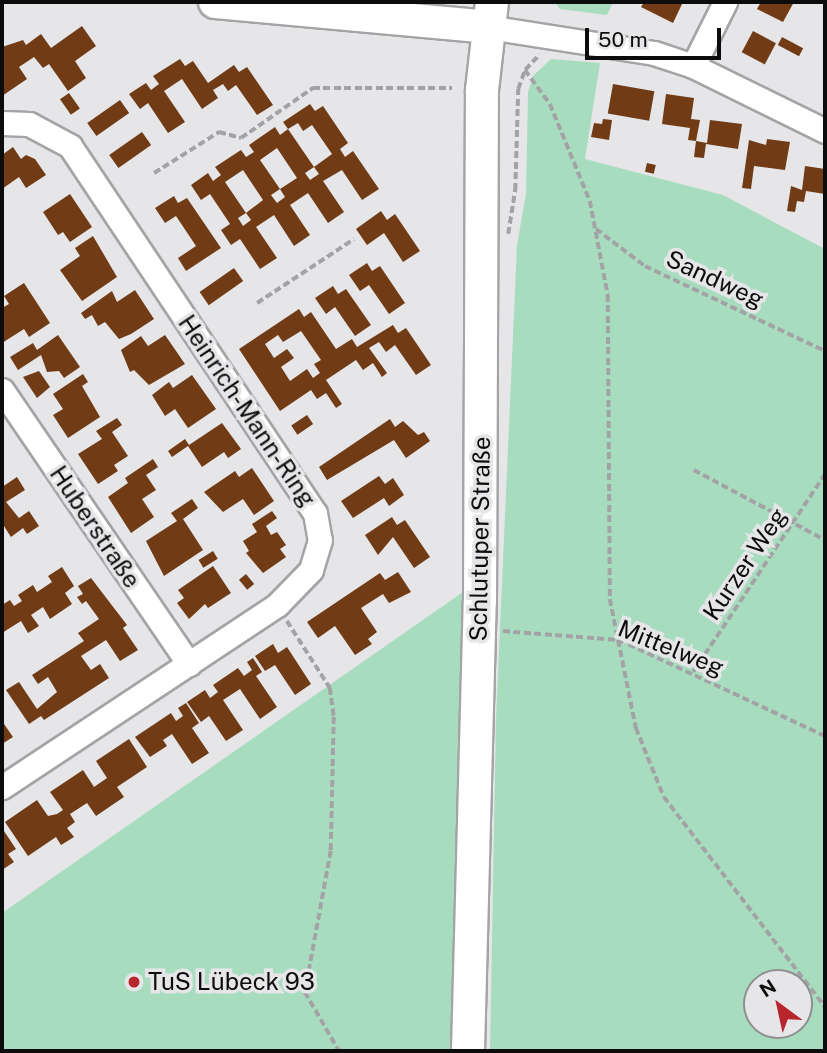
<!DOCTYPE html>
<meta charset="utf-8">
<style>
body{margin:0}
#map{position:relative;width:827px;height:1053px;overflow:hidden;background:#e6e6e9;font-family:"Public Sans",sans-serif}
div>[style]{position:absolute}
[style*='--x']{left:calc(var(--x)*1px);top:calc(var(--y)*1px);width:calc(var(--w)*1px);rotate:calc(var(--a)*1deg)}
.green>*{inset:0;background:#a7dcbf}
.building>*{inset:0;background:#703b15;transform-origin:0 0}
.path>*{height:3.5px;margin-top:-1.75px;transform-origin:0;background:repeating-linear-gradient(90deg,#a3a3a6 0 7px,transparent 0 10.5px)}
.roads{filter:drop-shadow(2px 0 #a4a4a6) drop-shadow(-2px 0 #a4a4a6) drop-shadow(0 2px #a4a4a6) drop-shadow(0 -2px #a4a4a6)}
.minor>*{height:23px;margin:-11.5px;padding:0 11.5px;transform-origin:11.5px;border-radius:11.5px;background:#fff}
.secondary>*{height:32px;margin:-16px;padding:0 16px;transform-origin:16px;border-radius:16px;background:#fff}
.dots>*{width:19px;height:19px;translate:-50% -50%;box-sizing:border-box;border:4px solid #e6e6e9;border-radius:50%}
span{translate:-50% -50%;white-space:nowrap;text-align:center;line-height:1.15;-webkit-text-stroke:7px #e6e6e9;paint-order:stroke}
.street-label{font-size:24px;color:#0c0c0d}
.poi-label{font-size:24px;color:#0c0c0d}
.left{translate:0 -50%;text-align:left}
.frame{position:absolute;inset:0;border:4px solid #0c0c0d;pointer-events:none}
.north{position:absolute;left:743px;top:969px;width:70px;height:70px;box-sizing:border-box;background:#e6e6e9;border:2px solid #8f8f91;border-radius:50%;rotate:327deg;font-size:19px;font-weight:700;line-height:28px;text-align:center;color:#0c0c0d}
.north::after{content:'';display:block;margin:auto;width:24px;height:32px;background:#b7262d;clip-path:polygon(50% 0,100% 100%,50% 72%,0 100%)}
.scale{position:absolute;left:585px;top:28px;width:136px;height:32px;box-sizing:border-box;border:4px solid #0c0c0d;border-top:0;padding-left:9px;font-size:21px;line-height:24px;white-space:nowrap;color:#0c0c0d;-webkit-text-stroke:5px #e6e6e9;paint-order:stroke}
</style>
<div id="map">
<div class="green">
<div style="clip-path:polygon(555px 2px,613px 2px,607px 15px,560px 9px)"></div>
<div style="clip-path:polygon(evenodd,551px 59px,600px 63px,585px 159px,723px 195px,825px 249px,825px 1051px,490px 1051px,496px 719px,517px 245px,526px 194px,528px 92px,533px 76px,551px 59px,757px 983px,799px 983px,799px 1025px,757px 1025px,757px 983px)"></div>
<div style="clip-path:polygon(466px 590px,452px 1051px,2px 1051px,2px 913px)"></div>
</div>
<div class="building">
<div style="clip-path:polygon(644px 2px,683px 2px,673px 23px,641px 7px)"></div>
<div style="clip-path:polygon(761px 2px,794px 2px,783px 22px,757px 9px)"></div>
<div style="clip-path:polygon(82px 26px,96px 46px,75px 61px,86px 78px,68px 91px,49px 64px,43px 68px,34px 57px,19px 67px,27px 79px,2px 96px,2px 47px,23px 40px,26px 45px,41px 34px,51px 48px)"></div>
<div style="left:753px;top:31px;width:26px;height:24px;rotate:28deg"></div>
<div style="left:782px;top:37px;width:24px;height:9px;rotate:28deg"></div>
<div style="clip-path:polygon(180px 59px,185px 66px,193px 61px,208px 83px,234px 65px,239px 72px,247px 67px,273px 105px,257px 115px,236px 85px,228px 91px,223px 84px,213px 90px,218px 98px,202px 109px,182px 79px,164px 91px,185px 122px,168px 133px,148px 103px,140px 109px,129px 94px,146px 83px,151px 90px,159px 84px,153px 76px)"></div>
<div style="left:613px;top:84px;width:42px;height:30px;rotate:10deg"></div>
<div style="left:69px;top:93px;width:19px;height:11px;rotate:55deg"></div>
<div style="clip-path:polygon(666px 94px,694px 98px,691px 119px,700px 120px,696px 141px,707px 143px,710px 120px,742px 124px,738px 149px,706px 144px,704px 158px,694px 157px,696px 141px,688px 140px,690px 128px,662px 124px)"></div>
<div style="left:120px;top:100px;width:16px;height:40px;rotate:55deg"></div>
<div style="clip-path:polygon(evenodd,310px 104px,315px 111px,323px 106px,348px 143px,340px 149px,345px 157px,353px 151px,379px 189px,362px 200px,342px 170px,323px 181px,344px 212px,328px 223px,308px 193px,290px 205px,310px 235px,294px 246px,274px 215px,256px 227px,277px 258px,260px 269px,240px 239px,231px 245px,221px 230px,230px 224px,210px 194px,201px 200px,191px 185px,208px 173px,213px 181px,221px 175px,215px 167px,241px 150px,246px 157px,254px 152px,249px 145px,275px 127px,280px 135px,288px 129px,283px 122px,310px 104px,298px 123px,303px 131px,312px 125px,332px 154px,314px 167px,288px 129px,298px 123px,310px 104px,277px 148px,297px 178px,280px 189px,285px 197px,277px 203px,271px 195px,280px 189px,260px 160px,277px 148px,310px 104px,314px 167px,319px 174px,310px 180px,305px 173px,314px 167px,310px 104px,243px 170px,263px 200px,246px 213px,251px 220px,243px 226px,238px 218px,246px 213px,225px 182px,243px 170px)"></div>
<div style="clip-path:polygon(603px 119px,612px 120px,609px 140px,591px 137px,594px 123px,602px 124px)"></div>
<div style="left:142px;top:132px;width:16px;height:40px;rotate:55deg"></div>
<div style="clip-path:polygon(767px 139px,790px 142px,785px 170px,754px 166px,751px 189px,742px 188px,749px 140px,766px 145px)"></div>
<div style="clip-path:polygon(13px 147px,21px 159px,26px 155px,35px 159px,46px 175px,26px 188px,19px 177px,2px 189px,2px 155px)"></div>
<div style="left:647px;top:163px;width:9px;height:9px;rotate:13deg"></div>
<div style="clip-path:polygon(805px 166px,825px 169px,825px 194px,806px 191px,804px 202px,797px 201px,795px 212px,787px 211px,791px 186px,802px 190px)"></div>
<div style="clip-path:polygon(70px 194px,92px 227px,70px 242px,63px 232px,58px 235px,43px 212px)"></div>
<div style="clip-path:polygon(174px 196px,178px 203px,187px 198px,221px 248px,186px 271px,178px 258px,196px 246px,176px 216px,165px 223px,155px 208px)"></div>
<div style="clip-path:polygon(381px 211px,387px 220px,395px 214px,420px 251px,403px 262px,384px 233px,367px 245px,356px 229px)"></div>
<div style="clip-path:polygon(93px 236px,117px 277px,82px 301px,60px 270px,80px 256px,75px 248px)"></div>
<div style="clip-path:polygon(367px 263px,372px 271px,380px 266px,405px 303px,389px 314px,369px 285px,360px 291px,349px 275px)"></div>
<div style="left:234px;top:268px;width:16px;height:42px;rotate:55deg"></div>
<div style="clip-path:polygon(24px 283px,50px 323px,29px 337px,24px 329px,2px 343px,2px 308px,9px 304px,4px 296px)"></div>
<div style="clip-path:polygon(333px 286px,338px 294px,346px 289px,371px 325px,355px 336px,335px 307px,326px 314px,315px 298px)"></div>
<div style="clip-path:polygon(135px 290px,154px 319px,131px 334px,119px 339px,105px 322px,98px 326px,92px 315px,85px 319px,81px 313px,112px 291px,117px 302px)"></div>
<div style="clip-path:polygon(evenodd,299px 309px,304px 317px,311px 312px,336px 349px,352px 339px,357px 347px,393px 325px,398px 333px,406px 328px,431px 365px,416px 375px,395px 345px,386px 352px,379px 342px,369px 348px,387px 373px,382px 377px,373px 363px,363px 370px,356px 360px,326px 380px,342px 404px,336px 408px,326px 393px,317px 399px,311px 390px,280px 411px,239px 349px,299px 309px,301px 331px,321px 360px,314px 364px,320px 373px,313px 378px,307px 369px,290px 381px,281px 367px,294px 358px,287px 349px,274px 358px,265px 344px,278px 335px,283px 342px,301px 331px)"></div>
<div style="clip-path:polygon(58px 335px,80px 367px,64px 378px,59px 371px,47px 372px,41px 355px,18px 370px,10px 357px,33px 343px,37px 350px)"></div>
<div style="clip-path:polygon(165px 335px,185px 364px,149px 385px,134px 370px,130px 372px,121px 350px,141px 336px,148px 346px)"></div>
<div style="clip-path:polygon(39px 371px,50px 387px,37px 398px,23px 377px)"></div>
<div style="clip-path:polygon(83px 374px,88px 382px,82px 386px,100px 417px,68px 438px,53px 415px,63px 409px,53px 394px)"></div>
<div style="clip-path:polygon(192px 375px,216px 409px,188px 428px,175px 409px,165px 416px,152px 395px,169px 382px,173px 388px)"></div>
<div style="left:307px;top:415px;width:11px;height:19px;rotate:56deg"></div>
<div style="clip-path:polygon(117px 418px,122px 425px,112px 432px,128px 456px,114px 465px,118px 471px,98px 484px,78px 454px,102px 439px,96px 431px)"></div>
<div style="clip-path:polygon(390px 419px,395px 427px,403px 421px,418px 435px,424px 432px,430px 441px,406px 458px,394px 440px,327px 480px,319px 467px)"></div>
<div style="clip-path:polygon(222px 423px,241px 449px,228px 458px,224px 452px,202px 467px,188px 446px,172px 457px,168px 451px,185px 439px,189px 445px)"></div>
<div style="clip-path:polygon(153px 459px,158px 467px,146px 475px,156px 490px,142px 499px,154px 517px,131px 533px,108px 497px,128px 483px,125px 478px)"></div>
<div style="clip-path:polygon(252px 468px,274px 501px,254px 515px,243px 499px,223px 512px,204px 492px,235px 471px,239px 477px)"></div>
<div style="clip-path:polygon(379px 476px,385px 484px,393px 478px,404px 495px,389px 506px,384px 498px,353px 518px,341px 501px)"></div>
<div style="clip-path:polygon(17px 477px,25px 490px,6px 502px,19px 518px,29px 511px,39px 526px,27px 534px,23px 528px,11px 537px,2px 523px,2px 487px)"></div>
<div style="clip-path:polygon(192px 499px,198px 508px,183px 519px,203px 550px,164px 576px,146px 541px,177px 521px,171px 513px)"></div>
<div style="clip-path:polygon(272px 511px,277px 518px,266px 526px,271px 535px,277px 532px,286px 545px,280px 549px,286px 557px,263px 573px,246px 553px,249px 551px,243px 541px,257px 532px,252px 524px)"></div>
<div style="clip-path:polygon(392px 517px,397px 525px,405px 520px,430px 557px,414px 568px,393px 537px,378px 555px,365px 535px)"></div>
<div style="left:213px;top:551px;width:9px;height:17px;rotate:58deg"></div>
<div style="clip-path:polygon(213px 566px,231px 593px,208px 608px,205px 604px,189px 619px,177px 603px,184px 598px,178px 590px)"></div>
<div style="clip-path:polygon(62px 567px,74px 586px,65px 593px,72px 604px,50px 619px,43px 607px,31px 615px,39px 626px,28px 633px,21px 621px,2px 633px,2px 605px,10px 600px,14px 606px,22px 601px,18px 595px,33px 585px,37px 592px,52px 582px,48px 576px)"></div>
<div style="clip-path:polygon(398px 572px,411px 592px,389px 603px,383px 594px,361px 608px,377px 632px,368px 639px,372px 644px,355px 655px,335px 626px,318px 638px,307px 622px,380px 573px,385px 580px)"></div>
<div style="left:246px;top:574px;width:13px;height:9px;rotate:51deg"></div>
<div style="clip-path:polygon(91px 578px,127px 625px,123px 628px,138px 650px,120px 661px,106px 640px,81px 656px,91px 670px,100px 664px,109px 678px,44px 720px,41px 716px,29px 724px,6px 690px,19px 682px,37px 709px,57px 692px,48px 677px,38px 684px,32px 675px,84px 641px,78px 633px,99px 619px,86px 601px,82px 604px,77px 597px,83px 594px,78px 586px)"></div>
<div style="clip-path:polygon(273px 644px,278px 653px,287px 647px,311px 684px,295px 695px,275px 665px,265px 671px,255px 656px)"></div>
<div style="clip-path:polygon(253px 658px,262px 672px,256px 676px,277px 707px,260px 719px,240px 689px,223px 700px,243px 730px,226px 741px,209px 716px,201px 722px,187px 702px,205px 690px,210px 698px,218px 692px,213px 685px,238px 668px,244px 676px,252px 670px,247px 662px)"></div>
<div style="clip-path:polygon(186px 703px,199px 723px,192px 728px,209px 753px,192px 764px,172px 734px,163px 740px,167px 746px,150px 757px,135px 737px,171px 713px,176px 721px,183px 716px,178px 708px)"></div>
<div style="clip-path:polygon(2px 721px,13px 737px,2px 744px)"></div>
<div style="clip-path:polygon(129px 739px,147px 767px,117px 787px,124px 797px,96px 816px,87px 803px,70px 814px,75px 822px,67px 828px,74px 837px,61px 845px,56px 837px,28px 856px,5px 822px,37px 800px,48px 816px,57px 814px,63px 810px,50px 792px,83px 770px,94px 787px,107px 778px,96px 761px)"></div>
<div style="clip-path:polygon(2px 828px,16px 849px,8px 854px,14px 862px,2px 870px)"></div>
</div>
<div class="path">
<div style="--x:525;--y:70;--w:42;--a:53.7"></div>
<div style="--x:550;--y:104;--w:105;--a:67.6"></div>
<div style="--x:590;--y:201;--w:96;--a:79.2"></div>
<div style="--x:608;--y:295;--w:304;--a:89.6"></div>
<div style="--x:610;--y:599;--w:132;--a:78.6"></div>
<div style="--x:636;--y:728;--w:74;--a:67.9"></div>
<div style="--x:664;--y:797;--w:265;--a:52.5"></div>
<div style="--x:154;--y:173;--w:77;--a:-32.2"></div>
<div style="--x:219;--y:132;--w:23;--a:15"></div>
<div style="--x:241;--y:138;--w:88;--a:-34.8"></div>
<div style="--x:313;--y:88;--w:139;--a:0"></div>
<div style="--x:596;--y:229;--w:61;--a:37.1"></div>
<div style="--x:645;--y:266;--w:199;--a:25.3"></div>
<div style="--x:508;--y:234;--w:45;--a:-81"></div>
<div style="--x:515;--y:190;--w:101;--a:-88.3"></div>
<div style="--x:518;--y:89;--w:20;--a:-70"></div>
<div style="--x:525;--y:70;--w:21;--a:-47"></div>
<div style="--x:257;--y:303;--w:116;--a:-33.4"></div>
<div style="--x:694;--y:470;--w:149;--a:28.1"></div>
<div style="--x:287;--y:621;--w:80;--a:57.3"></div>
<div style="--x:330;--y:688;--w:29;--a:82"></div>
<div style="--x:334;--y:717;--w:134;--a:91.3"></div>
<div style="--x:331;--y:851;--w:143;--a:100.4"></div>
<div style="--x:305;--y:992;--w:68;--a:60"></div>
<div style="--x:503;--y:631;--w:116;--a:4.4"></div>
<div style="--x:619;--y:640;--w:227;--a:25"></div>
<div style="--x:693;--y:672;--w:238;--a:-56.3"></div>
</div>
<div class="roads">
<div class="minor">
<div style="--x:488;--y:27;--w:168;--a:8.9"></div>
<div style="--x:654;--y:53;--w:41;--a:18.4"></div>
<div style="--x:693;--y:66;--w:147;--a:26.2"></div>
<div style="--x:693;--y:66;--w:72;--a:-63.4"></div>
<div style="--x:2;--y:123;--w:27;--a:2"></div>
<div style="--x:29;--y:124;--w:47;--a:28.2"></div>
<div style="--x:70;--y:146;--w:441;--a:56.3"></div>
<div style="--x:315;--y:513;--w:27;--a:80"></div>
<div style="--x:320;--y:540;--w:31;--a:107"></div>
<div style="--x:311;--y:570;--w:49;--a:134.2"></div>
<div style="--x:277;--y:605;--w:330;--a:146.5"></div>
<div style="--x:2;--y:390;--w:332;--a:55.7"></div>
</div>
<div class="secondary">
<div style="--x:215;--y:2;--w:274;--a:5.2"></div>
<div style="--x:468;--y:1051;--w:449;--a:-88.5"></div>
<div style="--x:480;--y:602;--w:512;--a:-89.78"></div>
<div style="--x:482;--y:90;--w:89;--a:-83.5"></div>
</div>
</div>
<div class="dots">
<div style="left:134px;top:982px;background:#b7262d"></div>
</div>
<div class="street-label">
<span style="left:715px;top:279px;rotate:25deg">Sandweg</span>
<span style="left:247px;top:411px;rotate:56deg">Heinrich-Mann-Ring</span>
<span style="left:95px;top:527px;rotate:56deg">Huberstraße</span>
<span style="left:480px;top:539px;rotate:-89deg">Schlutuper Straße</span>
<span style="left:745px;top:564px;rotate:-56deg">Kurzer Weg</span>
<span style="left:671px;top:648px;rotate:22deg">Mittelweg</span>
</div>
<div class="poi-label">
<span class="left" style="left:148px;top:982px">TuS Lübeck 93</span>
</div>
<div class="frame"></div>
<div class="north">N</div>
<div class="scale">50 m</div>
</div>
